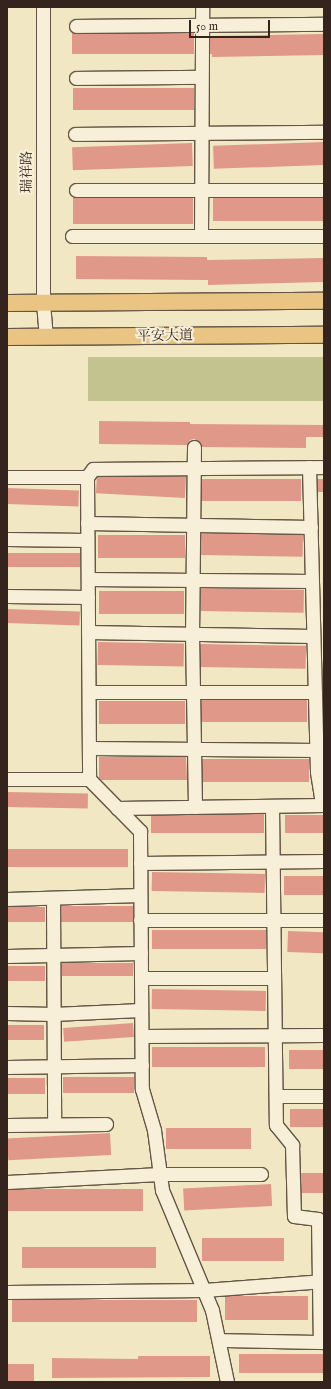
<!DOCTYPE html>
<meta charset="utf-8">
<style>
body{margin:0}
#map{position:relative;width:331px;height:1389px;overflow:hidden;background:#f2e7c3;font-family:"IM FELL English","Noto Serif SC",serif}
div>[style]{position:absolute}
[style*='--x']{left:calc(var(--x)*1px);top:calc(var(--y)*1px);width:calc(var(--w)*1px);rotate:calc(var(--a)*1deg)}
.green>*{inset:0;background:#c2c38e;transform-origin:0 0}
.building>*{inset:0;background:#e09988;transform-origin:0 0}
.roads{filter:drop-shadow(1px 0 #645546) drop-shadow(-1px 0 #645546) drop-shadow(0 1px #645546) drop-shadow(0 -1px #645546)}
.minor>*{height:13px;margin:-6.5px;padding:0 6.5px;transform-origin:6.5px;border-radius:6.5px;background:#f7efd8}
.major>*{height:16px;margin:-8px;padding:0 8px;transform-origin:8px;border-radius:8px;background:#e9c482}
span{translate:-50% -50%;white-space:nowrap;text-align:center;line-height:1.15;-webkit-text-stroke:4px #f7efd8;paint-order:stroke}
.street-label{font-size:14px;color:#34241d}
.frame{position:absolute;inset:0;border:8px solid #34241d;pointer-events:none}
.scale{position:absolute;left:189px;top:20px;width:81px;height:18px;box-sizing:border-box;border:2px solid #34241d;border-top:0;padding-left:5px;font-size:12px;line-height:14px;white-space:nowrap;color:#34241d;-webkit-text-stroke:3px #f7efd8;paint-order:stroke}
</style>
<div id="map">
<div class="green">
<div style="left:324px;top:357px;width:44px;height:236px;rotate:90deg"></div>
</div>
<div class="building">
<div style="left:194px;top:33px;width:21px;height:122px;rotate:90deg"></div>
<div style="clip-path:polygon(324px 34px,324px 55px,212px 57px,212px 54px,210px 54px,210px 36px)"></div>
<div style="left:194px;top:88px;width:22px;height:121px;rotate:90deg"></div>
<div style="left:323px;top:142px;width:23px;height:110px;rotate:88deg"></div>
<div style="left:192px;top:143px;width:23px;height:120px;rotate:88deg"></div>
<div style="left:193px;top:198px;width:26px;height:120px;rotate:90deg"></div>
<div style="left:324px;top:198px;width:23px;height:111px;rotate:90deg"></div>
<div style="clip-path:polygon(76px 256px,207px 257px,207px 260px,324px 258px,324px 282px,208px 285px,208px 280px,76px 279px)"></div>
<div style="clip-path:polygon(99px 421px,190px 422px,190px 424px,324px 425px,324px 437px,306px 437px,306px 448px,202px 447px,201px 443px,194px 439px,190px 440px,187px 445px,99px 444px)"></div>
<div style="left:186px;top:476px;width:22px;height:89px;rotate:93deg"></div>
<div style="left:202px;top:479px;width:99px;height:22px"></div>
<div style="clip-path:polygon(317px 479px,324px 479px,324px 492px,318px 492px)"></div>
<div style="left:7px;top:488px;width:72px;height:16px;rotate:2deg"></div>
<div style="left:201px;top:533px;width:102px;height:22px;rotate:1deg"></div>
<div style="left:98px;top:535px;width:87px;height:23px"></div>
<div style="left:7px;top:553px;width:73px;height:14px"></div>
<div style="left:201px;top:588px;width:103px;height:23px;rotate:1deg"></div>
<div style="left:99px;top:591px;width:85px;height:23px"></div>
<div style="left:7px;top:609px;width:73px;height:14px;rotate:2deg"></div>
<div style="left:98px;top:642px;width:86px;height:23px;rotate:1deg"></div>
<div style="left:200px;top:644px;width:106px;height:23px;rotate:1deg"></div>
<div style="left:201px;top:700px;width:106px;height:22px"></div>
<div style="left:99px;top:701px;width:86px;height:23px"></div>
<div style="clip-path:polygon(99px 757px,186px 757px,187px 780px,101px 780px,99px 778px)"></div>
<div style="left:202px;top:759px;width:107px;height:23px"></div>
<div style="left:7px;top:792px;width:81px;height:15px;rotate:1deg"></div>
<div style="left:264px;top:814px;width:19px;height:113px;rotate:90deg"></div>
<div style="left:285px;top:815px;width:39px;height:18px"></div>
<div style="left:7px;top:849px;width:121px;height:18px"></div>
<div style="left:152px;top:872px;width:113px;height:19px;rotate:1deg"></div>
<div style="left:324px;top:876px;width:19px;height:40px;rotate:90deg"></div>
<div style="left:61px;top:906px;width:72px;height:16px"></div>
<div style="left:7px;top:907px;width:38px;height:15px"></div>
<div style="left:152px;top:930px;width:114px;height:19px"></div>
<div style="left:288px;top:931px;width:36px;height:21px;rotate:2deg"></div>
<div style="left:133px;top:963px;width:13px;height:71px;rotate:90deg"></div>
<div style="left:45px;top:966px;width:15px;height:38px;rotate:90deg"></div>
<div style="left:152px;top:989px;width:114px;height:20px;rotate:1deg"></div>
<div style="left:133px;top:1023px;width:14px;height:70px;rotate:86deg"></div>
<div style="left:7px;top:1025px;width:37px;height:15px"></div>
<div style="left:152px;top:1047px;width:113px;height:20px"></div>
<div style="left:289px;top:1050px;width:35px;height:19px"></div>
<div style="left:134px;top:1077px;width:16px;height:71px;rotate:90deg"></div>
<div style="left:45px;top:1078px;width:16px;height:38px;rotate:90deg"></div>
<div style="left:290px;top:1109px;width:34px;height:18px"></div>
<div style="left:166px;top:1128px;width:85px;height:21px"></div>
<div style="left:110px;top:1133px;width:22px;height:103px;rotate:87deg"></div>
<div style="left:324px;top:1173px;width:20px;height:23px;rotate:90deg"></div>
<div style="left:271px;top:1184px;width:22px;height:88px;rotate:87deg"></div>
<div style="left:143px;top:1189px;width:22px;height:136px;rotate:90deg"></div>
<div style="left:202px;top:1238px;width:82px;height:23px"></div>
<div style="left:22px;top:1247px;width:134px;height:21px"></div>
<div style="left:225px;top:1296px;width:83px;height:24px"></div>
<div style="left:197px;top:1300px;width:22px;height:185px;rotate:90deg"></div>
<div style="left:324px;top:1354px;width:19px;height:85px;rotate:90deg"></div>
<div style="clip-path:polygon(138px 1356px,210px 1356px,210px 1377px,52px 1378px,52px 1358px,138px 1359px)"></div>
<div style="left:7px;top:1364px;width:27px;height:18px"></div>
</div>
<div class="roads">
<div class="minor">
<div style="--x:43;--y:7;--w:296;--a:90"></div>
<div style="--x:43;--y:303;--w:34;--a:85"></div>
<div style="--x:76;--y:26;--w:248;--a:-0.5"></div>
<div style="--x:76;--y:78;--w:125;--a:-0.5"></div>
<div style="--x:75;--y:134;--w:249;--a:-0.5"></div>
<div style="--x:76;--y:190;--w:248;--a:0"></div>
<div style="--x:72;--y:236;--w:252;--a:0"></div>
<div style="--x:201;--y:236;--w:229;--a:-89.7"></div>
<div style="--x:194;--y:447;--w:187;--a:90.6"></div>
<div style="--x:192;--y:634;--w:173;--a:89"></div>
<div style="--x:309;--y:467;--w:305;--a:88.5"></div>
<div style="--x:317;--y:772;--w:33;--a:81"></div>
<div style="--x:7;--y:477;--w:80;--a:0"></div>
<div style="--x:87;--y:477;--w:302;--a:89.6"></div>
<div style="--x:89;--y:779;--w:73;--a:45.6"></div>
<div style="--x:140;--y:831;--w:258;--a:89.6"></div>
<div style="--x:142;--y:1089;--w:43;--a:73.7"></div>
<div style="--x:154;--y:1130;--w:61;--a:82.4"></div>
<div style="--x:162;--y:1190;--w:130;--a:67.4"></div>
<div style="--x:212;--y:1310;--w:74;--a:78.2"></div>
<div style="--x:87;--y:477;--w:10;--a:-53"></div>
<div style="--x:93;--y:469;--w:231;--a:-0.5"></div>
<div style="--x:87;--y:523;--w:224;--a:1"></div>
<div style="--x:7;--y:539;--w:80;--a:0.7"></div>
<div style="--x:88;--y:579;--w:224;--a:0.5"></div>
<div style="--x:7;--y:596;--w:81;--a:0.7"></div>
<div style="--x:88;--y:632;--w:225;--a:1"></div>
<div style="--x:89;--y:692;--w:226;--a:0"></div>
<div style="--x:89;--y:748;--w:227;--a:0.5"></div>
<div style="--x:7;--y:779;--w:82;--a:0"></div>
<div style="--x:272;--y:806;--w:319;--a:89.3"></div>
<div style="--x:276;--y:1125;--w:26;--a:51"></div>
<div style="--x:292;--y:1145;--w:71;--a:88.4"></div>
<div style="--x:294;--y:1216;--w:24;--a:7"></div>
<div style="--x:318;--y:1219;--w:123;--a:89.1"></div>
<div style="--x:117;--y:808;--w:207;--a:-0.8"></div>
<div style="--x:140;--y:863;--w:184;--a:-0.6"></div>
<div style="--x:7;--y:899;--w:133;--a:-1.7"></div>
<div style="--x:53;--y:899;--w:224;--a:89.7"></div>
<div style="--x:140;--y:920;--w:184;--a:0"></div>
<div style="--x:7;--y:956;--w:134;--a:-1.3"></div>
<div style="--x:141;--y:978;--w:133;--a:0"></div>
<div style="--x:7;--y:1013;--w:46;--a:1.2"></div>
<div style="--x:53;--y:1014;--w:88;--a:-2.6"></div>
<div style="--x:142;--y:1036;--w:182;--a:-0.3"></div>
<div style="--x:7;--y:1067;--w:135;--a:-0.8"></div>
<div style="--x:276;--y:1096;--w:48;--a:0"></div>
<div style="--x:7;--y:1125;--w:99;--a:-0.6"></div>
<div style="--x:7;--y:1182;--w:153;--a:-3"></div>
<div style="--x:160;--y:1174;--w:101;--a:0"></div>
<div style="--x:7;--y:1292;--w:197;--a:-0.6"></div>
<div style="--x:204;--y:1290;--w:120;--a:-4.3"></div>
<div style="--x:219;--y:1340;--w:105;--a:1.1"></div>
</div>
<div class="major">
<div style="--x:7;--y:303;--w:317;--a:-0.4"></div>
<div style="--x:7;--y:337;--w:317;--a:-0.4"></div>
</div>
</div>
<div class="street-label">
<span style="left:27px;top:172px;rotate:-90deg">瑞祥路</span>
<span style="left:165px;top:336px;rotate:-1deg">平安大道</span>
</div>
<div class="frame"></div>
<div class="scale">50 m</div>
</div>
